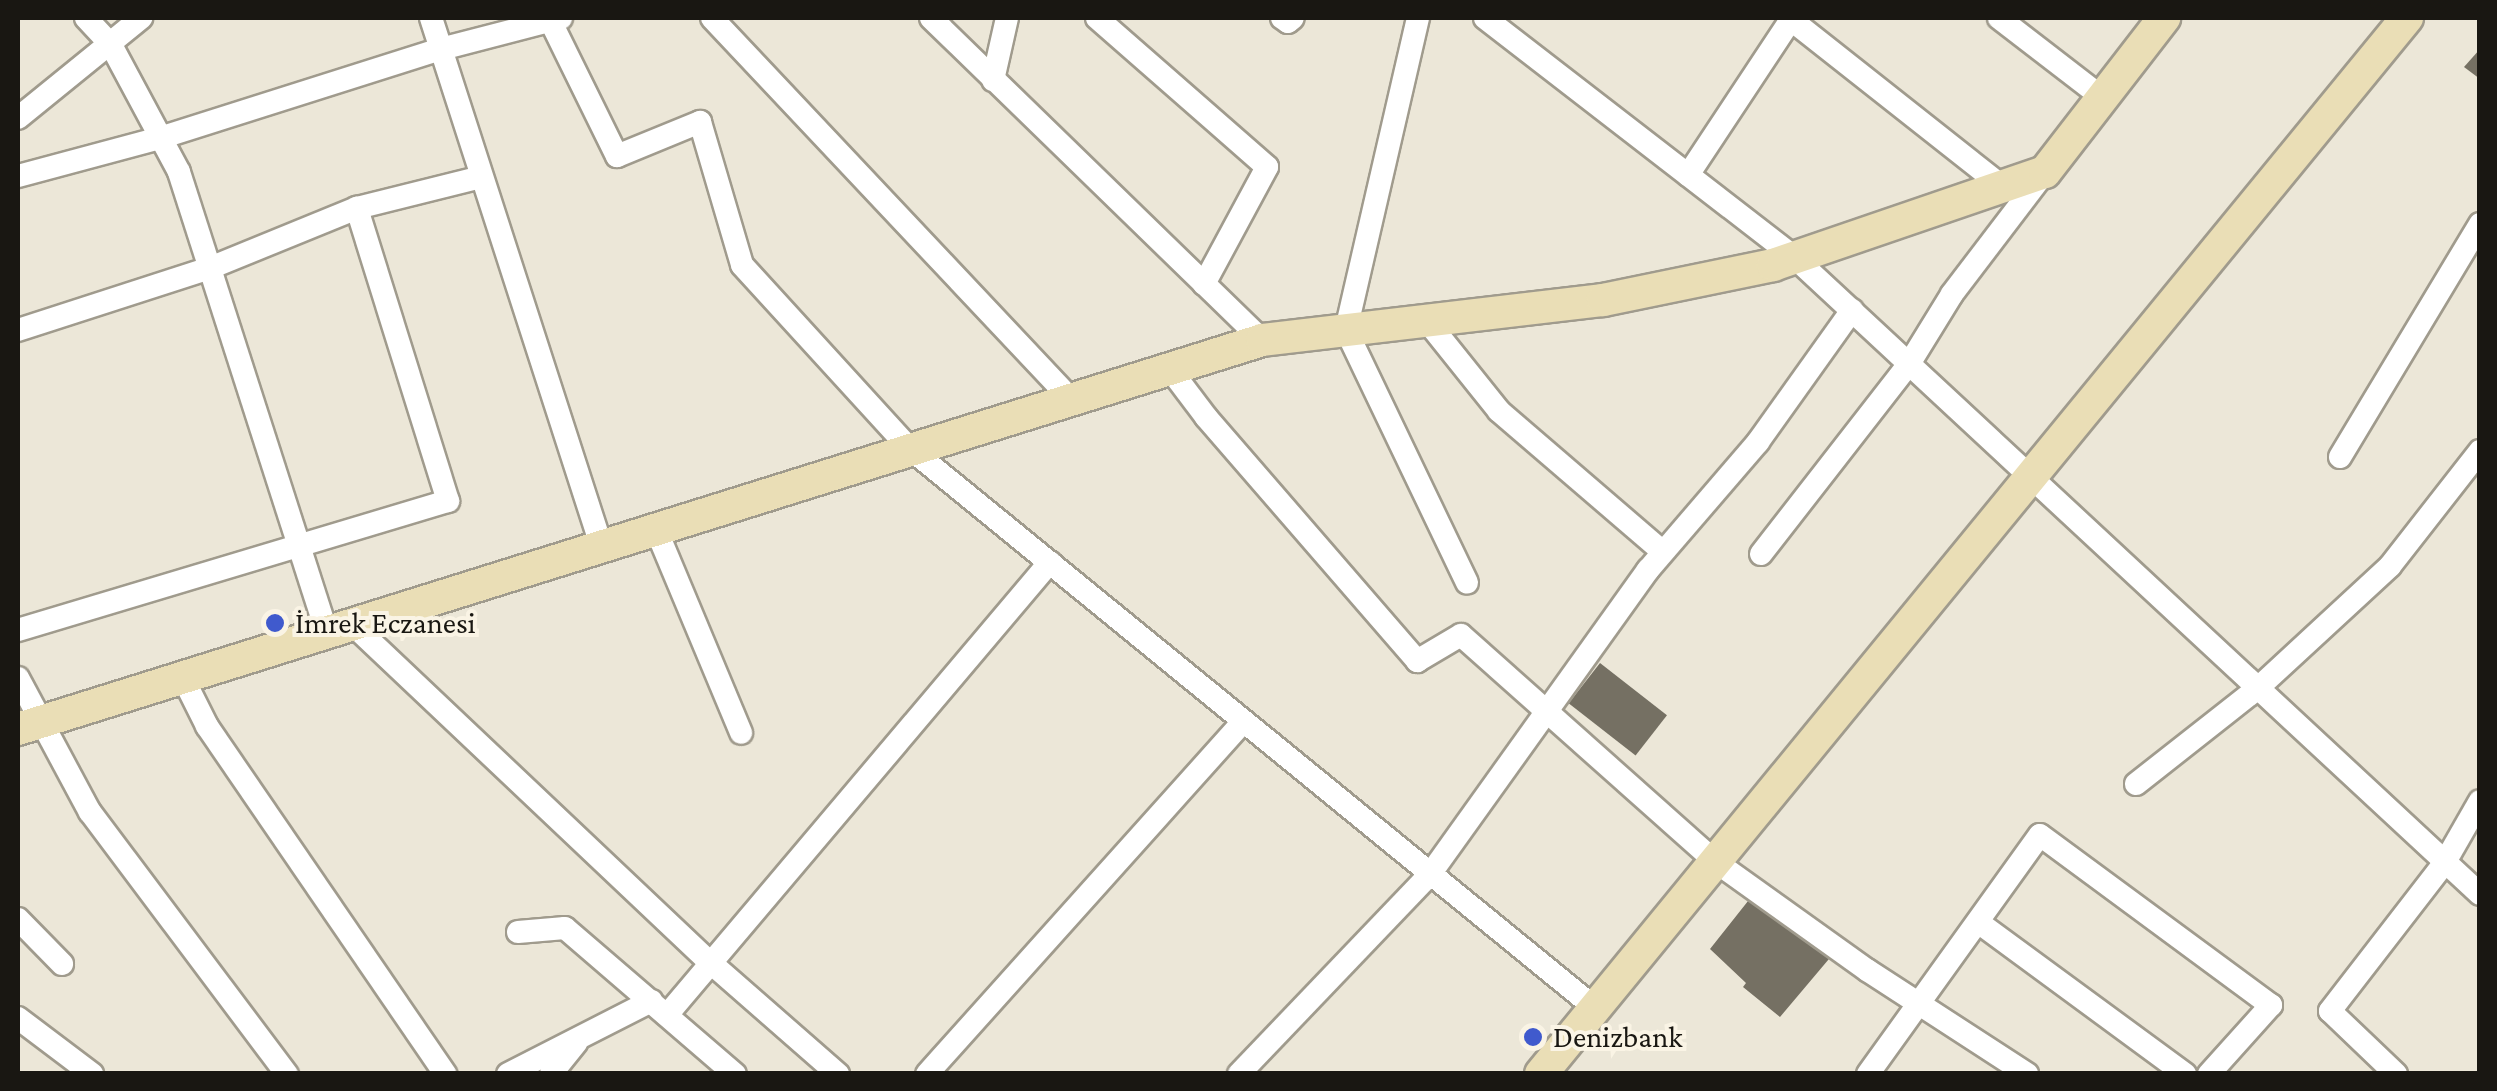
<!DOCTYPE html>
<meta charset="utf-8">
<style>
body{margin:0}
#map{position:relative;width:2497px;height:1091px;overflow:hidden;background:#ece7d8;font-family:"Crimson Pro",serif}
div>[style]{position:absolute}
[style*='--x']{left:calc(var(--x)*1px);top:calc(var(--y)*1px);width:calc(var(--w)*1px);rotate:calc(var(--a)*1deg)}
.building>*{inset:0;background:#757063;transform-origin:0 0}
.roads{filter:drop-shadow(2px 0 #a09b8d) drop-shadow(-2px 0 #a09b8d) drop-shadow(0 2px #a09b8d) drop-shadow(0 -2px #a09b8d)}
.street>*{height:22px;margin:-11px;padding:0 11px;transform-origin:11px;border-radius:11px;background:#fff}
.secondary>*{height:32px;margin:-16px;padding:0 16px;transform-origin:16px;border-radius:16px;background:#eadeb6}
.dots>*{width:28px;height:28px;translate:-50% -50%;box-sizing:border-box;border:5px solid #faf4e5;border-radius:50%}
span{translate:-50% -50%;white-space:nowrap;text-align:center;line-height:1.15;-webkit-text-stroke:8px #faf4e5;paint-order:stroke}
.poi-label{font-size:30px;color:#191712}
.left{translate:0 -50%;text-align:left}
.frame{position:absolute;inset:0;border:20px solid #191712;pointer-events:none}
</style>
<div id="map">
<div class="building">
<div style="clip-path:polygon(2480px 49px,2480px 79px,2464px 67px)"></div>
<div style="left:1600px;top:663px;width:85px;height:51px;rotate:38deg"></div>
<div style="clip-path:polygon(1752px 896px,1834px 953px,1780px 1017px,1743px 987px,1746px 983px,1710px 949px)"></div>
</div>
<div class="roads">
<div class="street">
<div style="--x:86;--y:18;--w:37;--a:47"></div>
<div style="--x:111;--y:45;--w:144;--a:61.8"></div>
<div style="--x:179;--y:172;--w:483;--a:72.2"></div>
<div style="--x:431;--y:18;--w:554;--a:72.12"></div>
<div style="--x:549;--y:18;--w:154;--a:63.8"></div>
<div style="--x:617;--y:156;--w:90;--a:-22.3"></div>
<div style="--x:700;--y:122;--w:149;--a:73.6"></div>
<div style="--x:742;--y:265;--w:246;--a:47.6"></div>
<div style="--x:908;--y:447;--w:887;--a:39.23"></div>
<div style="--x:712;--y:18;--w:522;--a:46.71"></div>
<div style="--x:931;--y:18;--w:462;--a:44.2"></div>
<div style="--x:1097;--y:18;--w:226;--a:41.2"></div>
<div style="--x:1267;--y:167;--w:133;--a:118.3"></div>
<div style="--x:1282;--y:18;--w:7;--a:34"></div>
<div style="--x:1288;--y:22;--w:6;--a:-39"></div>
<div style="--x:1418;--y:18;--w:320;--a:103"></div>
<div style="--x:1346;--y:330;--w:280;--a:64.4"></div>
<div style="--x:1485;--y:18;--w:392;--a:37.7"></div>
<div style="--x:1795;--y:258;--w:935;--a:42.88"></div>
<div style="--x:1789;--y:18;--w:273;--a:38.3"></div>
<div style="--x:1999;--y:18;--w:131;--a:37.6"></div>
<div style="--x:993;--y:80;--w:64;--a:-77.3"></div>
<div style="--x:18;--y:118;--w:159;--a:-39.1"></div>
<div style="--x:1688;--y:175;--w:188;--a:-56.5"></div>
<div style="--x:18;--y:176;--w:147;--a:-15"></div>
<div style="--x:160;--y:138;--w:295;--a:-17.6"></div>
<div style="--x:441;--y:49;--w:124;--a:-14.5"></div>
<div style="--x:1427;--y:321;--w:115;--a:51.3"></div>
<div style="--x:1499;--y:411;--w:216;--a:40.7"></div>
<div style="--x:18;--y:330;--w:202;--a:-17.9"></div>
<div style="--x:210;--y:268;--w:159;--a:-22.2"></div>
<div style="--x:357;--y:208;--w:128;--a:-14"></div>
<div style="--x:1169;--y:368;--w:61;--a:52.9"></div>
<div style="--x:1206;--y:417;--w:323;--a:49.1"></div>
<div style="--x:1417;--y:661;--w:51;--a:-30.6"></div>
<div style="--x:1461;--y:635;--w:341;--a:41.7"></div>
<div style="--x:1716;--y:862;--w:186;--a:35.6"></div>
<div style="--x:1867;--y:970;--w:191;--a:33"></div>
<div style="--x:2340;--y:457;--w:272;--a:-59"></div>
<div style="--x:655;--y:527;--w:223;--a:67.3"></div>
<div style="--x:1761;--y:554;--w:241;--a:-52.1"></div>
<div style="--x:1909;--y:364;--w:82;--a:-58.4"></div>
<div style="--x:1952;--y:294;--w:153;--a:-52.7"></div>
<div style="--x:352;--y:624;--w:494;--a:43.4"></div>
<div style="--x:711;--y:963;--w:169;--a:41.2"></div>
<div style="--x:18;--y:630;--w:449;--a:-16.7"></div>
<div style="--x:448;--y:501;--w:307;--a:-107.3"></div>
<div style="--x:18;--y:678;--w:152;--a:61.8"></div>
<div style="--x:90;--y:812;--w:328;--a:53.1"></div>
<div style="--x:183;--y:678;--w:54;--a:63.4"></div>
<div style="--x:207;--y:726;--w:422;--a:55.6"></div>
<div style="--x:2136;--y:784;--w:155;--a:-38.2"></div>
<div style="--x:2258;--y:688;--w:180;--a:-42.7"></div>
<div style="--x:2390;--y:566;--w:146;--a:-52"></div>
<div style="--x:18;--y:919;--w:63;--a:45.6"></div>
<div style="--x:1978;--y:922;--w:257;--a:36.3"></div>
<div style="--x:518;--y:932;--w:47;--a:-4.9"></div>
<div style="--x:565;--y:928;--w:224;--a:40.7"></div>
<div style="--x:667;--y:1015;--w:593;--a:-49.79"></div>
<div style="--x:18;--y:1018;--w:93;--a:37.1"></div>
<div style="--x:508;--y:1074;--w:161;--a:-27"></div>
<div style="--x:551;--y:1074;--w:40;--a:-51"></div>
<div style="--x:927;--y:1074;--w:474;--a:-48.1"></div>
<div style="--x:1239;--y:1074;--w:278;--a:-46.3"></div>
<div style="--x:1431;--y:873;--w:373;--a:-54.4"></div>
<div style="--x:1648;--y:570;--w:169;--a:-49.3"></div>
<div style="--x:1758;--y:442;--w:162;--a:-54.5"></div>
<div style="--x:1868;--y:1074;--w:294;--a:-54.3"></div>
<div style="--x:2040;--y:835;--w:287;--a:36.4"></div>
<div style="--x:2271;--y:1005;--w:93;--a:131.9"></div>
<div style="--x:2396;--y:1074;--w:91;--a:-136.3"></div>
<div style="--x:2330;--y:1011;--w:188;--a:-52.3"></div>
<div style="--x:2445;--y:862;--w:70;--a:-60.2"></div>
</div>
<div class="secondary">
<div style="--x:18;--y:729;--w:1303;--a:-17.36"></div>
<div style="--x:1262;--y:340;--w:343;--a:-6.7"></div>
<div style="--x:1603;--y:300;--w:174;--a:-11.6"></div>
<div style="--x:1773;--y:265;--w:287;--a:-18.9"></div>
<div style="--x:2045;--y:172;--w:195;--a:-52.3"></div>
<div style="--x:1541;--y:1074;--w:1366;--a:-50.65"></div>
</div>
</div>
<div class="dots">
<div style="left:275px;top:623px;background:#405acd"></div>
<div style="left:1533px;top:1037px;background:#405acd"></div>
</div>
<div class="poi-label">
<span class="left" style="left:295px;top:623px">İmrek Eczanesi</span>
<span class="left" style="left:1553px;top:1037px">Denizbank</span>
</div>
<div class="frame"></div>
</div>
